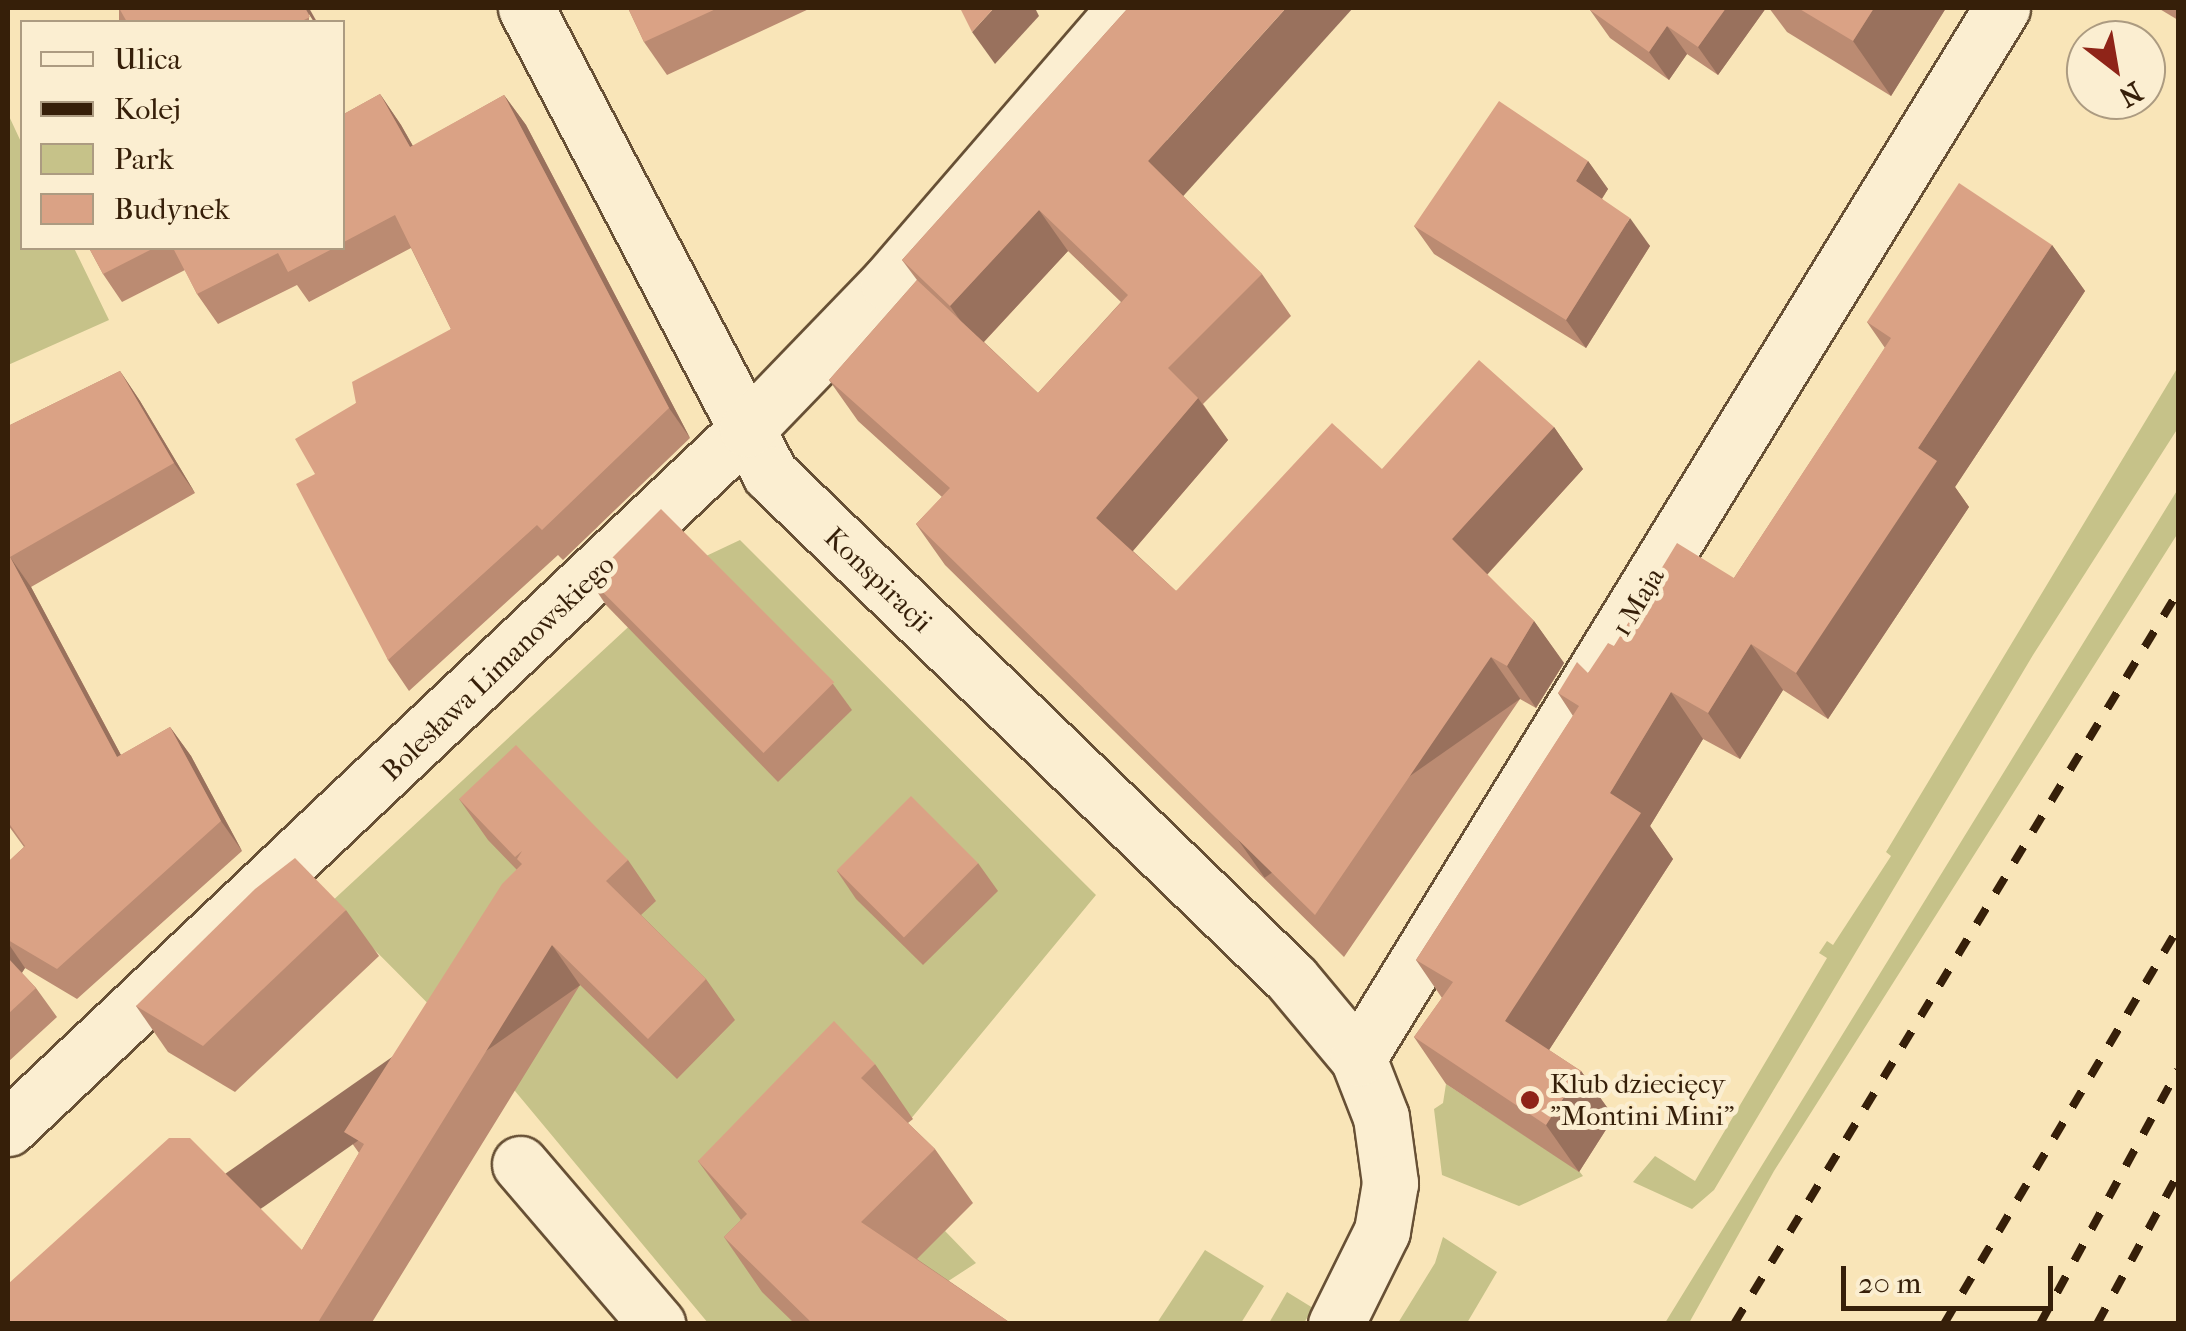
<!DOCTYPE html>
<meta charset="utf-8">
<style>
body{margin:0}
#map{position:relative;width:2186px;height:1331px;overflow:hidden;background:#f9e5b8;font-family:"IM FELL French Canon",serif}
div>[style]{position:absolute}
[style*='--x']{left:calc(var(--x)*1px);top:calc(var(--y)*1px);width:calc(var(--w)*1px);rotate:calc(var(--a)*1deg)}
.green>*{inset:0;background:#c6c289}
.roads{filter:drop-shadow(2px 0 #675035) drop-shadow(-2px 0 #675035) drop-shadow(0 2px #675035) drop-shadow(0 -2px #675035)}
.street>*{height:55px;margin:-27.5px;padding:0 27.5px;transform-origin:27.5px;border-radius:27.5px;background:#fbeed1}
.rail>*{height:8px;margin-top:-4px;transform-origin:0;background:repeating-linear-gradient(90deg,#361f09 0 18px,transparent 0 36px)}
.wall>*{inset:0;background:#bb8b72;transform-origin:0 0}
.shaded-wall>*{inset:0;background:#99715d;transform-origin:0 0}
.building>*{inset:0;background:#daa285;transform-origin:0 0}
.dots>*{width:28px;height:28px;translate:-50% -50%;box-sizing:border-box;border:5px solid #fbeed1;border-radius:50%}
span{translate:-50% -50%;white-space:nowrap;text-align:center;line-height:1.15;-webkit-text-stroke:10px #fbeed1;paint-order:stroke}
.street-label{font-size:28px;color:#361f09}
.poi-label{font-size:28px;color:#361f09}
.left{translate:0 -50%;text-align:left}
.frame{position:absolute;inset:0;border:10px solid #361f09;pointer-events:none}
.legend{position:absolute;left:20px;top:20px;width:325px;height:230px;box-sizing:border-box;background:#fbeed1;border:2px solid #ac9b81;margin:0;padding:12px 18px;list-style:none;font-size:30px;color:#361f09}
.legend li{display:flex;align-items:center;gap:20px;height:50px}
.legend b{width:50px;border:2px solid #ac9b81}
.north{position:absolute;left:2066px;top:20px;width:100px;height:100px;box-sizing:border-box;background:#fbeed1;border:2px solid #ac9b81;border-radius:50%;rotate:149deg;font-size:28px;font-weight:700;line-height:40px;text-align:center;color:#361f09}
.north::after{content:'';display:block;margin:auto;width:35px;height:45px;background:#8f2418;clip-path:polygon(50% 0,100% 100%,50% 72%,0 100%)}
.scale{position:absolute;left:1841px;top:1266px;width:212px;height:45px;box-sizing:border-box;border:5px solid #361f09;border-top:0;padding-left:12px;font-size:30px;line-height:35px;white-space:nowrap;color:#361f09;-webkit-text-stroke:8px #fbeed1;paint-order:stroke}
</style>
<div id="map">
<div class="green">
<div style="clip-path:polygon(8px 114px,22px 144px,22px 248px,74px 248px,109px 320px,8px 365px)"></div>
<div style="clip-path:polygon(2178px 367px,2178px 428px,2033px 655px,1714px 1190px,1692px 1209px,1633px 1182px,1655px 1156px,1695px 1181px,1827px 958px,1819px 953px,1827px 941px,1833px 945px,1891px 856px,1886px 852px)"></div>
<div style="clip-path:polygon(2178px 489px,2178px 533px,1774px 1171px,1689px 1323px,1665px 1323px)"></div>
<div style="clip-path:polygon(740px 540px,1096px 895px,900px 1132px,972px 1203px,945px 1231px,976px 1263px,887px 1321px,708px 1323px,515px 1091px,329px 904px,704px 557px)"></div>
<div style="clip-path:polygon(1446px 1084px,1579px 1171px,1583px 1176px,1519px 1206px,1442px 1175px,1434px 1109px,1443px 1103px)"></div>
<div style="clip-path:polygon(1443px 1237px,1497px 1272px,1467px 1323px,1398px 1323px,1435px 1263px)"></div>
<div style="clip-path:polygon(1205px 1250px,1264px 1286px,1241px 1323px,1157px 1323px)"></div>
<div style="clip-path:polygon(1287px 1292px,1313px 1308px,1304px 1323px,1269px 1323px)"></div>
</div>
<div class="roads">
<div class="street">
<div style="--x:526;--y:8;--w:526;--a:62.36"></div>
<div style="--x:770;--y:474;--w:725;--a:44.05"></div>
<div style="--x:1291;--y:978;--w:104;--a:50.1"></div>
<div style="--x:1358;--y:1058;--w:63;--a:68.7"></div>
<div style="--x:1381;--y:1117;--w:67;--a:82.2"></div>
<div style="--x:1390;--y:1183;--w:49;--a:99.5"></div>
<div style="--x:1382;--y:1231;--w:104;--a:116.3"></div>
<div style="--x:1358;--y:1058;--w:1232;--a:-58.48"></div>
<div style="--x:8;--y:1128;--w:1017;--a:-43.41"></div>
<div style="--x:747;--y:429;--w:203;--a:-46"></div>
<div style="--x:888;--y:283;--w:363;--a:-49.2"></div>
<div style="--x:520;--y:1164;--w:211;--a:49.4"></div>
</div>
</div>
<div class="rail">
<div style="--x:1734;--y:1324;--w:856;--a:-58.76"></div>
<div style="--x:1944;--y:1324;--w:460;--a:-59.4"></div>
<div style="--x:2040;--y:1324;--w:289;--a:-61.5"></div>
<div style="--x:2097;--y:1324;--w:170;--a:-61.6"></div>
</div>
<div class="wall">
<div style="left:119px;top:8px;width:190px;height:16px"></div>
<div style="clip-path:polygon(628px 8px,811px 8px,667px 75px,644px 42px)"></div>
<div style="clip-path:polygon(evenodd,1128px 8px,1183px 196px,1262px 274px,1291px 316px,1203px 404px,1228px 440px,1133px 551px,1176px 591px,1382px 469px,1554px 427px,1583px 469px,1487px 575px,1534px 621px,1564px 663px,1536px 708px,1520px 699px,1344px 957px,945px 565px,916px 524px,942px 497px,858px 421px,829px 380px,917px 280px,902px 260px,1128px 8px,1068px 251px,1121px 302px,1038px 393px,984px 342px,1068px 251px)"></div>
<div style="clip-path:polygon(1766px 8px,1718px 75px,1687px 54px,1669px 80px,1610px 38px,1590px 10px)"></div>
<div style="clip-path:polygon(1769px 8px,1946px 8px,1891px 96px,1787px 32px)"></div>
<div style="clip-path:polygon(2158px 8px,2178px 8px,2178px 20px)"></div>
<div style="clip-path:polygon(380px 94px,401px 125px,413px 146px,504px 95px,526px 125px,690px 438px,563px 560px,558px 555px,409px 691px,388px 660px,315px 474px,356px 403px,451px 329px,411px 248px,309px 302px,297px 285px,218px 324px,197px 294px,185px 270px,122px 302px,103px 274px,89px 248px,342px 248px,342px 115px)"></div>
<div style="clip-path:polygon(1588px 161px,1608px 189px,1602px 199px,1650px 246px,1586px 348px,1434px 254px,1414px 226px)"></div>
<div style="clip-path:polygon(2052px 245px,2085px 291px,1955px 487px,1969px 507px,1828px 719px,1783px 690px,1740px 759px,1703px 739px,1650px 826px,1673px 859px,1549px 1050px,1581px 1071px,1614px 1117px,1579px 1172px,1446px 1084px,1414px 1037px,1442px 998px,1416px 960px,1573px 716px,1558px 693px,1588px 673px,1614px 646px,1734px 578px,1885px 348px,1867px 322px)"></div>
<div style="clip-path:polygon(120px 371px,140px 401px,195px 493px,31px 587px,121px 755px,170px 727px,191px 756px,242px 851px,77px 999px,25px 968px,22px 973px,36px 988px,57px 1017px,8px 1062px,8px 862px,24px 847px,8px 825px,8px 426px)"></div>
<div style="clip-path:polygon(588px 578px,833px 684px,852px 710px,778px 782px,606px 605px)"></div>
<div style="clip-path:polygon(459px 799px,628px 860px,656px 901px,641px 915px,706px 979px,735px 1020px,677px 1079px,580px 985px,371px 1324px,8px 1324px,302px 1250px,359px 1153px,344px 1132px,517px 870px,488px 840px)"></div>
<div style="clip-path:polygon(978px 863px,998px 891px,923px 965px,856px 899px,837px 871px)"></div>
<div style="clip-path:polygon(346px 910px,379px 956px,235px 1092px,168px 1052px,136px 1006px)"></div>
<div style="clip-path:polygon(875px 1064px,913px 1119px,908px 1123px,935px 1149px,973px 1203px,917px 1259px,1012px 1324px,795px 1324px,762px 1292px,724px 1237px,741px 1220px,698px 1161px)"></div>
</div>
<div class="shaded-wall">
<div style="clip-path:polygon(305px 8px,309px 8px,317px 22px,314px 22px)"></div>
<div style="clip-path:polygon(994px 8px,1035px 8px,1039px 16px,995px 64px,972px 32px)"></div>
<div style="clip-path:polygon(1286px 8px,1353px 8px,1177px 203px,1148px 161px)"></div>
<div style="clip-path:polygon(1726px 8px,1766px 8px,1718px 75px,1698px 47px)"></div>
<div style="clip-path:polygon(1874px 8px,1946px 8px,1891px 96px,1853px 41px)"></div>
<div style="clip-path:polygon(1667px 26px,1687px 54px,1669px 80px,1649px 52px)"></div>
<div style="clip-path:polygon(380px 94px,401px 125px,431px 178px,410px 147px)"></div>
<div style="clip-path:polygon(504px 95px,526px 125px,690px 438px,669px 408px)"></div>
<div style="clip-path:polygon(1588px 161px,1608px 189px,1595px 209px,1576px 181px)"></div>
<div style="clip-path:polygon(1039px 210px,1068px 251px,979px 347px,950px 306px)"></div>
<div style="clip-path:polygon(1630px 218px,1650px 246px,1586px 348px,1566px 320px)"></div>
<div style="clip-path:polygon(2052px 245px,2085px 291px,1955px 487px,1969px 507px,1828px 719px,1796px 673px,1918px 448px)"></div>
<div style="clip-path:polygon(120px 371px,140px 401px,195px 493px,174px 463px)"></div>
<div style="clip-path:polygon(1198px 398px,1228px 440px,1125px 560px,1096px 518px)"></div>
<div style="clip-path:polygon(1554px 427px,1583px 469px,1481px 581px,1452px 539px)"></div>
<div style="clip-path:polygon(10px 557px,31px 587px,138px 787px,117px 757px)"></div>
<div style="clip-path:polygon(1534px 621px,1564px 663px,1536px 708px,1507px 666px)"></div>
<div style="clip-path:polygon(1751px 644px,1783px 690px,1740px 759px,1708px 713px)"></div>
<div style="left:1491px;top:657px;width:51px;height:312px;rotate:55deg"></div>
<div style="clip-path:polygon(1671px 692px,1703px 739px,1650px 826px,1673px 859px,1538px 1067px,1505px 1021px,1610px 793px)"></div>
<div style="clip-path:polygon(170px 727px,191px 756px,242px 851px,221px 821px)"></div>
<div style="clip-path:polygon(8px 943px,25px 968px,18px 978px,8px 963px)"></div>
<div style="left:552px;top:945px;width:49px;height:446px;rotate:55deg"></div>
<div style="clip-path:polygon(1581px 1071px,1614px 1117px,1579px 1172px,1546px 1125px)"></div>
</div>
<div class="building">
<div style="clip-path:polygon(119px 8px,305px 8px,310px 17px,300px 22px,127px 22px)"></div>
<div style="clip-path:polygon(628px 8px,718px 8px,644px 42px)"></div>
<div style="clip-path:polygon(960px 8px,994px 8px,972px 32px)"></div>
<div style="clip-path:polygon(1128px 8px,1286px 8px,1148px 161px,1262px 274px,1168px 368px,1198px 398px,1096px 518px,1176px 591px,1332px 423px,1382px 469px,1479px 360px,1554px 427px,1452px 539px,1534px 621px,1507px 666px,1491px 657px,1315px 915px,916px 524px,950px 488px,829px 380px,917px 280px,1038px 393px,1128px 295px,1039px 210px,950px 306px,902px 260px)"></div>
<div style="clip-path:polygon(1590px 8px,1726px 8px,1698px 47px,1667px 26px,1649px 52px,1590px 10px)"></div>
<div style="clip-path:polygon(1798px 8px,1874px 8px,1853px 41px)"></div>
<div style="clip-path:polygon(380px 94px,410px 147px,504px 95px,669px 408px,542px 530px,537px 525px,388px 660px,296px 484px,315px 474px,295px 439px,356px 403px,352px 382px,451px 329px,395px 215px,342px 243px,342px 115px)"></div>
<div style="clip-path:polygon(1499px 101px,1588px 161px,1576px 181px,1630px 218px,1566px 320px,1414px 226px)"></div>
<div style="clip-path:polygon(1959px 183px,2052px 245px,1918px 448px,1937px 461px,1796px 673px,1751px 644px,1708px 713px,1671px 692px,1610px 793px,1641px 813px,1505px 1021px,1581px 1071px,1546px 1125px,1414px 1037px,1453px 982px,1416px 960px,1579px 706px,1558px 693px,1577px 662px,1588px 673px,1608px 643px,1614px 646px,1677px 543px,1734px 578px,1891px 338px,1867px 322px)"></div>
<div style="clip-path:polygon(89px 248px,154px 248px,103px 274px)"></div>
<div style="clip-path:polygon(173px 248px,334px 248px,288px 272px,278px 253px,197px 294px)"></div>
<div style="clip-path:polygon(120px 371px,174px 463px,10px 557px,117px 757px,170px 727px,221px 821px,57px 969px,8px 940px,8px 862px,25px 846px,8px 822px,8px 426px)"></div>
<div style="left:661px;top:509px;width:245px;height:100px;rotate:45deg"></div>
<div style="clip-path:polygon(516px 745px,628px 860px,606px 881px,706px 979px,648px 1039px,552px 945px,317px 1324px,8px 1324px,8px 1284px,169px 1138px,190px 1138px,302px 1250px,364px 1144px,344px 1132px,502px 884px,522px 864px,517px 859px,522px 851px,515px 857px,459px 799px)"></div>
<div style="left:911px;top:796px;width:95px;height:105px;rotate:45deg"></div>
<div style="clip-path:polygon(295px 858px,346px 910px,203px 1046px,136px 1006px,255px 889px)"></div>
<div style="clip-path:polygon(8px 958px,36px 988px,8px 1014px)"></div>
<div style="clip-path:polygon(834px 1021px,875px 1064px,861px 1078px,935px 1149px,861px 1222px,1012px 1324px,813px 1324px,724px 1237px,747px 1214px,698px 1161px)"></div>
</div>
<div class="dots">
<div style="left:1530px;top:1100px;background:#8f2418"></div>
</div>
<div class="street-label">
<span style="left:878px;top:580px;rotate:44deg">Konspiracji</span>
<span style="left:1638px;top:602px;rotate:-59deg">1 Maja</span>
<span style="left:498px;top:668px;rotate:-44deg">Bolesława Limanowskiego</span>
</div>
<div class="poi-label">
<span class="left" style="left:1550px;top:1100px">Klub dziecięcy<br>"Montini Mini"</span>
</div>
<div class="frame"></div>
<ul class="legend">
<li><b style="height:12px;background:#fbeed1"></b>Ulica</li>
<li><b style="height:12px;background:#361f09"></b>Kolej</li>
<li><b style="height:28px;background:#c6c289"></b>Park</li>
<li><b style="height:28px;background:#daa285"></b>Budynek</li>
</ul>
<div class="north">N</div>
<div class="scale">20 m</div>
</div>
